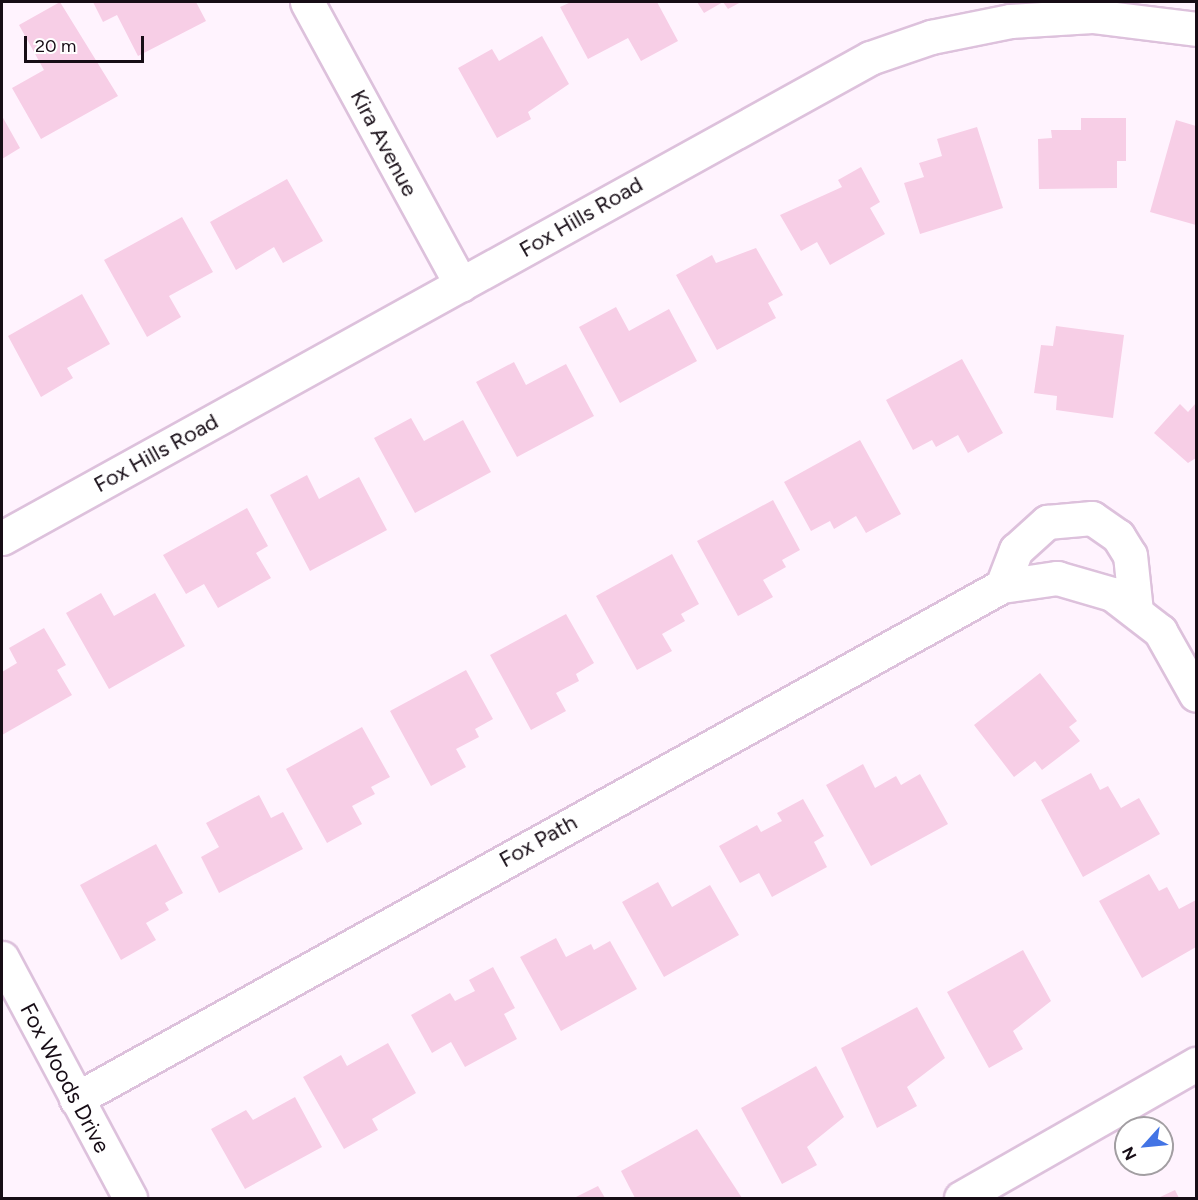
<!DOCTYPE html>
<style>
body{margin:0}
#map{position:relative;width:1198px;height:1200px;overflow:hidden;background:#fff3fe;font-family:Figtree,sans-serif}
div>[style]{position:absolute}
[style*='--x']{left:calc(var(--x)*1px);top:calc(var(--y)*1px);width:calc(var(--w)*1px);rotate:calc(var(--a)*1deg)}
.building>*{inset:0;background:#f7cee6}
.roads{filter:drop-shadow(2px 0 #ddc1dc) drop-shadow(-2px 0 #ddc1dc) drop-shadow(0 2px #ddc1dc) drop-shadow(0 -2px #ddc1dc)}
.street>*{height:33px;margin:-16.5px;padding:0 16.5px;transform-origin:16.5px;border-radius:16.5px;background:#fff}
span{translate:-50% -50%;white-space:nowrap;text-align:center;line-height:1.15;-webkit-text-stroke:4.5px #fff;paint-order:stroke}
.street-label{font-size:22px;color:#170d16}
.frame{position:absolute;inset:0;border:3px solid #170d16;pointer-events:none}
.north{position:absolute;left:1114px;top:1116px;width:60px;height:60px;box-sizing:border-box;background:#fff;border:2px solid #a29ea2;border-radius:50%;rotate:243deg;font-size:16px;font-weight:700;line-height:24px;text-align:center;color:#170d16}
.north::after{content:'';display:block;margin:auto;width:21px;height:27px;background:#4374e5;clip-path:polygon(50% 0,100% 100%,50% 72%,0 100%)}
.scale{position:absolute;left:24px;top:36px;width:120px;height:27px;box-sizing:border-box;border:3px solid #170d16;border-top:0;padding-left:8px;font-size:18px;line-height:21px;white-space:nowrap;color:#170d16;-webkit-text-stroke:4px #fff;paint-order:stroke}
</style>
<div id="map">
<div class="building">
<div style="clip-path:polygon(60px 2px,118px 96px,41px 139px,12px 88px,44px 70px,19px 25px)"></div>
<div style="clip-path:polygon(93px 2px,196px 2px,206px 21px,138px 56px,117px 15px,103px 22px)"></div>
<div style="clip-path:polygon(571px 2px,657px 2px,678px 41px,641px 61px,628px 38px,588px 59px,560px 7px)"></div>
<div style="clip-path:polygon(697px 2px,741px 2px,728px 9px,723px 2px,704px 13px)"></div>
<div style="clip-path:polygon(542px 36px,569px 84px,528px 112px,531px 119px,497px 138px,458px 68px,492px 49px,499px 61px)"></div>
<div style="clip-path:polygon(2px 116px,20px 148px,2px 159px)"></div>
<div style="clip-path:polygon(1081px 118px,1126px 118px,1126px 161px,1117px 161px,1117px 188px,1039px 189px,1038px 139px,1052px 138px,1051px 130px,1081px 130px)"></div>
<div style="clip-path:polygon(1176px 120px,1196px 126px,1196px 225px,1150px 212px)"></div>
<div style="clip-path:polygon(977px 127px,1003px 208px,920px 234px,904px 183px,924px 177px,919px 163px,942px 156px,937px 139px)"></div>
<div style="clip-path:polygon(861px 167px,880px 202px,870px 208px,885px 234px,830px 265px,817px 242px,801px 251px,780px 215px,842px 187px,838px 180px)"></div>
<div style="clip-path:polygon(287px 179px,323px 241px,283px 263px,274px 247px,236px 270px,210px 222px)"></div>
<div style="clip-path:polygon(182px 217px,213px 272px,169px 296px,181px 317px,147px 337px,104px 260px)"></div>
<div style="clip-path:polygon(756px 248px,783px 295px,768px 303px,776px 318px,717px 350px,676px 275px,712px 255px,716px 263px)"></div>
<div style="clip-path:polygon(82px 294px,110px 344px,67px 368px,73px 378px,41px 397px,8px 336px)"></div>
<div style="clip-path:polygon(616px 307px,629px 331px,669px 309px,697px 361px,620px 403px,579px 327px)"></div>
<div style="clip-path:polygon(1056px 326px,1124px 335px,1113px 418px,1056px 410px,1057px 396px,1034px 393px,1041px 345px,1053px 346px)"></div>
<div style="clip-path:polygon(962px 359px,1003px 433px,968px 453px,958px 435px,936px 447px,932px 440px,913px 450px,886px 400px)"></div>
<div style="clip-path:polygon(514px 362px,526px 385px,566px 364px,594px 416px,517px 457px,476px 382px)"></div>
<div style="clip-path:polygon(1196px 403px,1196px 458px,1188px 463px,1154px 433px,1180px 404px,1188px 412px)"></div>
<div style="clip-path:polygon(411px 418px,424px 441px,463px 420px,491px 472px,415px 513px,374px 438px)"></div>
<div style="clip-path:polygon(860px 440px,901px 514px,866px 533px,856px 516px,834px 529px,830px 521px,811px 531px,784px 482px)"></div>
<div style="clip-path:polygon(307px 475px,319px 499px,359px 477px,387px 530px,310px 571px,270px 495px)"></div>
<div style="clip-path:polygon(773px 500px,800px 550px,782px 560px,786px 567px,763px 580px,773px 597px,738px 616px,697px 541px)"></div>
<div style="clip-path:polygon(247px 508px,268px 546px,256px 553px,271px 578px,218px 608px,204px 584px,186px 594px,163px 555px)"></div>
<div style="clip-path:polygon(672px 554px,699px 604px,681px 614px,685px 621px,662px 634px,672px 651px,637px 670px,596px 596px)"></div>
<div style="clip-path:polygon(101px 593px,114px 616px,155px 593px,185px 646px,109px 689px,66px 613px)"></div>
<div style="clip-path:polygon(566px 614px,594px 663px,576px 674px,579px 681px,556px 693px,566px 711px,531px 730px,490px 655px)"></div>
<div style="clip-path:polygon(44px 628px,66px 665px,57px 670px,72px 695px,2px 735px,2px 672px,17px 663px,9px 648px)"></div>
<div style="clip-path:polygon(466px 670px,493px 719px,475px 729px,479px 737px,456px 749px,466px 767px,431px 786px,390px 711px)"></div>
<div style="clip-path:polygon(1040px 673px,1077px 721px,1069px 727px,1080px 741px,1042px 770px,1035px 761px,1014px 777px,974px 725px)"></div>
<div style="clip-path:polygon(362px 727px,390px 777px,371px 787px,375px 794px,352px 806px,362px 824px,327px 843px,286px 769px)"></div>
<div style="clip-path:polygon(863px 764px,875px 788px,896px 776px,901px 785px,920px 774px,948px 824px,871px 866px,826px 785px)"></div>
<div style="clip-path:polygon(1091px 773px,1100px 790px,1108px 786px,1121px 808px,1139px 798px,1160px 834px,1083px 877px,1041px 800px)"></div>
<div style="clip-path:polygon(259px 795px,271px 818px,283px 812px,303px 849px,219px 893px,201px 857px,219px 847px,206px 823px)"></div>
<div style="clip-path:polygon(803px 799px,824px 836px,814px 842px,827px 867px,772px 897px,759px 873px,740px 883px,719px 846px,757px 825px,761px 832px,782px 821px,777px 813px)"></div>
<div style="clip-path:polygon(156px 844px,183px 893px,165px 903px,169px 910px,146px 923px,156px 940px,121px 960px,80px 885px)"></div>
<div style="clip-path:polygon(1149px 874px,1159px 891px,1167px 887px,1179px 909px,1196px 900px,1196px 947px,1142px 978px,1099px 901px)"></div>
<div style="clip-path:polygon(658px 882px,672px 907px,710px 885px,739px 935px,664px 977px,622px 902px)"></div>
<div style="clip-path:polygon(556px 938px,566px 957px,591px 944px,594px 950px,610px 941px,637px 989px,561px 1031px,520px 957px)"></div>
<div style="clip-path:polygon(1023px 950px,1051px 1001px,1013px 1031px,1023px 1049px,989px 1068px,947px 992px)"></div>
<div style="clip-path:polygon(493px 967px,515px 1008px,504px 1014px,517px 1039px,465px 1067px,451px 1042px,432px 1053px,411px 1015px,450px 993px,455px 1001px,475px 991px,469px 980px)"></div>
<div style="clip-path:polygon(917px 1007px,945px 1058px,907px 1087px,917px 1106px,877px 1128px,841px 1048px)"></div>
<div style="clip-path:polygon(388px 1043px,416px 1093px,372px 1119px,378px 1130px,344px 1149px,303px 1077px,341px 1055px,347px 1066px)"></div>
<div style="clip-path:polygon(816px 1066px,844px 1117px,807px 1147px,817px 1165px,782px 1184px,741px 1108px)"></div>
<div style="clip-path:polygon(295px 1097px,322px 1147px,245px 1189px,211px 1129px,246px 1110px,253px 1120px)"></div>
<div style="clip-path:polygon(697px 1129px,742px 1198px,635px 1198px,621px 1171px)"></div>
<div style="clip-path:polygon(598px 1186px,605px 1198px,574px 1198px)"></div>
<div style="clip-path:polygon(1175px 1190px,1179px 1198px,1158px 1198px)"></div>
</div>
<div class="roads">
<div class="street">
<div style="--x:307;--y:2;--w:322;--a:61.4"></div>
<div style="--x:2;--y:538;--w:992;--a:-28.94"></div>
<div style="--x:870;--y:58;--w:65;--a:-19"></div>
<div style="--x:931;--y:37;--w:81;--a:-11.4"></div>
<div style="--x:1010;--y:21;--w:82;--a:-3.5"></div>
<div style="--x:1092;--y:16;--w:105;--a:7.1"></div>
<div style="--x:1002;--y:586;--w:39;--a:-69"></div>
<div style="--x:1016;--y:550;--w:42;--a:-42.1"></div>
<div style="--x:1047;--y:522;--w:45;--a:-5.1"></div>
<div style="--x:1092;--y:518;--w:32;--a:35"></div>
<div style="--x:1118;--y:536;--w:22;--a:58"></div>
<div style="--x:1130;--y:555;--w:56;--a:83.9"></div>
<div style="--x:2;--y:958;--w:272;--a:61.9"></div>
<div style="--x:76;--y:1099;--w:1059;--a:-28.99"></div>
<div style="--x:1002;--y:586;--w:56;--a:-8.3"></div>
<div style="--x:1057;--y:578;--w:57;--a:16.2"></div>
<div style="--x:1112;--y:594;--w:61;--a:37.6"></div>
<div style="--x:1160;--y:631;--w:73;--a:60.6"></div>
<div style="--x:961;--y:1198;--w:271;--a:-29.7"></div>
</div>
</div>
<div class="street-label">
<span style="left:384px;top:143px;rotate:62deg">Kira Avenue</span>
<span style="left:581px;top:217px;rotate:-30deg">Fox Hills Road</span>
<span style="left:156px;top:453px;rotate:-29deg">Fox Hills Road</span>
<span style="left:538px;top:841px;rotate:-29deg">Fox Path</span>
<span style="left:65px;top:1078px;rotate:62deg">Fox Woods Drive</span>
</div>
<div class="frame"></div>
<div class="north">N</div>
<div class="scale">20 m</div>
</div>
